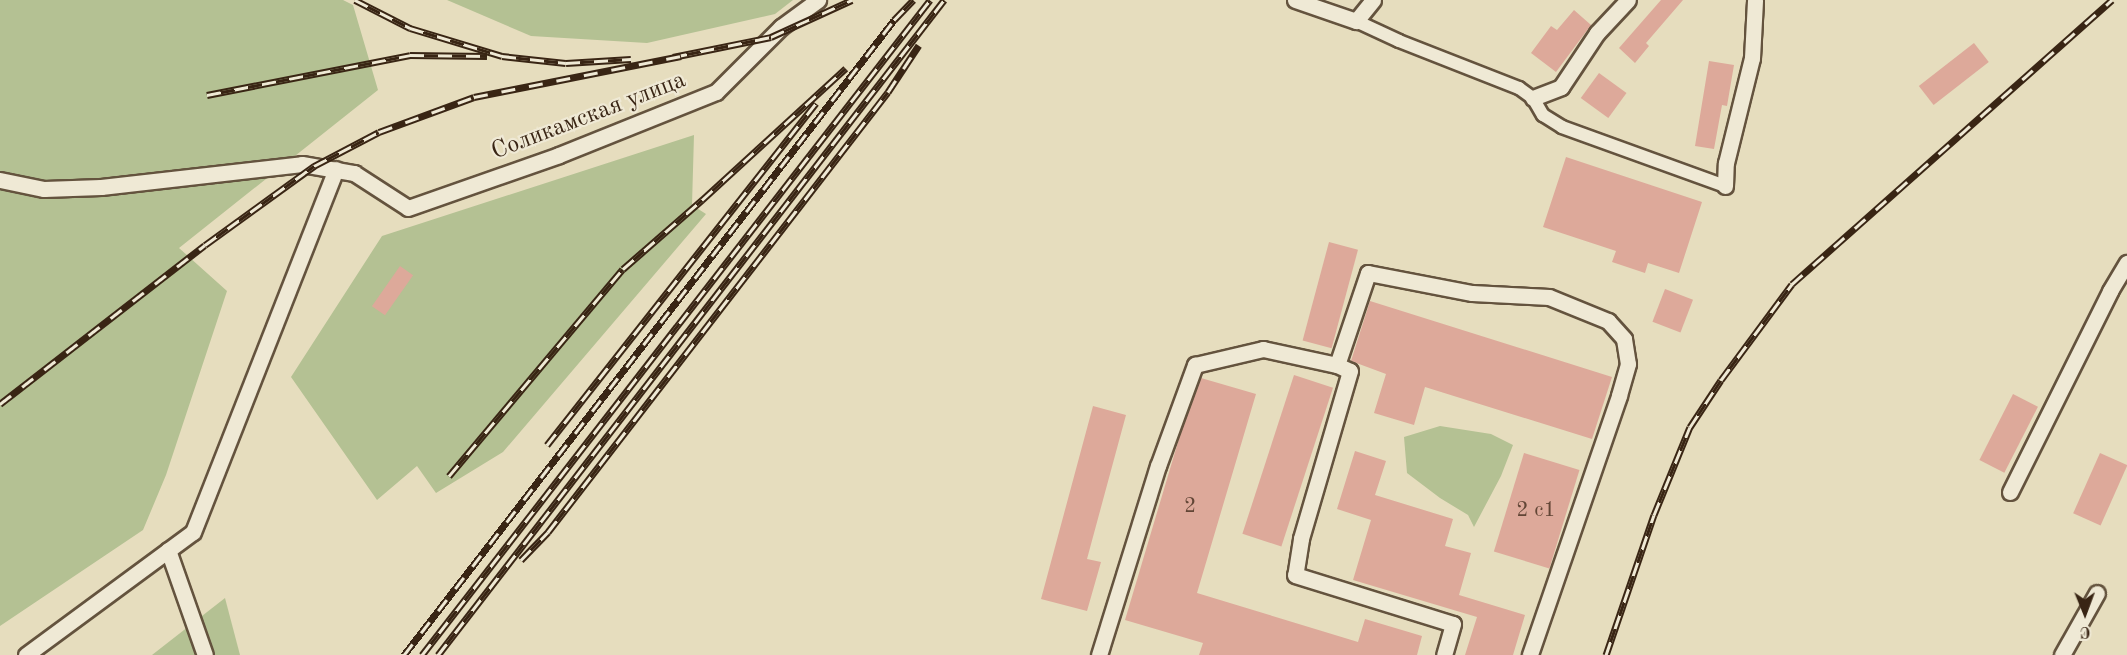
<!DOCTYPE html>
<meta charset="utf-8">
<style>
body{margin:0}
#map{position:relative;width:2127px;height:655px;overflow:hidden;background:#e6ddbe;font-family:"Old Standard TT",serif}
div>[style]{position:absolute}
[style*='--x']{left:calc(var(--x)*1px);top:calc(var(--y)*1px);width:calc(var(--w)*1px);rotate:calc(var(--a)*1deg)}
.green>*{inset:0;background:#b4c193}
.building>*{inset:0;background:#dda99a;transform-origin:0 0}
.roads{filter:drop-shadow(2px 0 #64533e) drop-shadow(-2px 0 #64533e) drop-shadow(0 2px #64533e) drop-shadow(0 -2px #64533e)}
.pedestrian>*{height:12px;margin:-6px;padding:0 6px;transform-origin:6px;border-radius:6px;background:#efe9d5}
.minor>*{height:15px;margin:-7.5px;padding:0 7.5px;transform-origin:7.5px;border-radius:7.5px;background:#efe9d5}
.rail>*{height:7px;margin-top:-3.5px;transform-origin:0;background:repeating-linear-gradient(90deg,#efe9d5 0 14px,#392514 0 28px);box-sizing:border-box;border-block:2px solid #392514}
span{translate:-50% -50%;white-space:nowrap;text-align:center;line-height:1.15;-webkit-text-stroke:4.5px #efe9d5;paint-order:stroke}
.number-label{font-size:21px;color:#624636}
.number-label span{-webkit-text-stroke-width:0}
.street-label{font-size:24px;color:#392514}
.north{position:absolute;left:2055px;top:583px;width:60px;height:60px;-webkit-text-stroke:4px #efe9d5;paint-order:stroke;rotate:179deg;font-size:16px;font-weight:700;line-height:24px;text-align:center;color:#392514}
.north::after{content:'';display:block;margin:auto;width:21px;height:27px;background:#392514;clip-path:polygon(50% 0,100% 100%,50% 72%,0 100%)}
</style>
<div id="map">
<div class="green">
<div style="clip-path:polygon(0 0,343px 0,353px 5px,378px 90px,179px 248px,227px 291px,166px 475px,143px 530px,0 626px)"></div>
<div style="clip-path:polygon(447px 0,793px 0,775px 14px,647px 43px,531px 36px)"></div>
<div style="clip-path:polygon(694px 135px,692px 205px,706px 214px,503px 452px,436px 493px,417px 466px,377px 500px,291px 377px,382px 236px)"></div>
<div style="clip-path:polygon(1440px 426px,1491px 434px,1513px 445px,1501px 476px,1474px 527px,1468px 515px,1440px 498px,1407px 473px,1404px 437px)"></div>
<div style="clip-path:polygon(225px 598px,240px 655px,152px 655px)"></div>
</div>
<div class="building">
<div style="clip-path:polygon(1661px 0,1683px 0,1646px 43px,1649px 46px,1635px 63px,1619px 48px)"></div>
<div style="clip-path:polygon(1574px 10px,1591px 25px,1556px 72px,1531px 53px,1551px 26px,1557px 30px)"></div>
<div style="left:1974px;top:43px;width:24px;height:70px;rotate:52deg"></div>
<div style="clip-path:polygon(1709px 61px,1734px 65px,1727px 106px,1722px 105px,1714px 149px,1695px 146px)"></div>
<div style="left:1599px;top:73px;width:34px;height:31px;rotate:36deg"></div>
<div style="clip-path:polygon(1566px 157px,1702px 202px,1679px 273px,1648px 263px,1645px 273px,1612px 262px,1616px 251px,1543px 227px)"></div>
<div style="left:1329px;top:242px;width:30px;height:102px;rotate:15deg"></div>
<div style="left:400px;top:266px;width:16px;height:49px;rotate:35deg"></div>
<div style="left:1665px;top:289px;width:30px;height:35px;rotate:21deg"></div>
<div style="clip-path:polygon(1370px 301px,1612px 377px,1592px 439px,1425px 387px,1414px 425px,1374px 413px,1386px 374px,1351px 361px)"></div>
<div style="left:1294px;top:375px;width:41px;height:167px;rotate:18deg"></div>
<div style="clip-path:polygon(1201px 378px,1256px 394px,1197px 593px,1358px 642px,1365px 619px,1422px 636px,1417px 655px,1199px 655px,1203px 643px,1125px 620px,1181px 432px)"></div>
<div style="left:2013px;top:394px;width:28px;height:74px;rotate:27deg"></div>
<div style="clip-path:polygon(1093px 406px,1126px 415px,1087px 559px,1101px 562px,1087px 611px,1041px 599px)"></div>
<div style="clip-path:polygon(1355px 451px,1386px 461px,1375px 495px,1453px 519px,1445px 546px,1471px 553px,1459px 595px,1525px 615px,1513px 655px,1465px 655px,1477px 617px,1353px 580px,1371px 520px,1337px 509px)"></div>
<div style="left:1524px;top:453px;width:58px;height:103px;rotate:17deg"></div>
<div style="left:2100px;top:453px;width:30px;height:66px;rotate:24deg"></div>
</div>
<div class="roads">
<div class="pedestrian">
<div style="--x:1356;--y:21;--w:47;--a:24.9"></div>
<div style="--x:1399;--y:41;--w:129;--a:21.4"></div>
<div style="--x:1519;--y:88;--w:17;--a:36"></div>
<div style="--x:1533;--y:98;--w:20;--a:60"></div>
<div style="--x:1543;--y:115;--w:22;--a:32"></div>
<div style="--x:1562;--y:127;--w:173;--a:19.9"></div>
</div>
<div class="minor">
<div style="--x:1295;--y:0;--w:65;--a:19"></div>
<div style="--x:1356;--y:21;--w:27;--a:-51"></div>
<div style="--x:1533;--y:98;--w:30;--a:-21"></div>
<div style="--x:1561;--y:87;--w:65;--a:-56.3"></div>
<div style="--x:1597;--y:33;--w:45;--a:-46.8"></div>
<div style="--x:0;--y:180;--w:45;--a:11.6"></div>
<div style="--x:44;--y:189;--w:57;--a:-2"></div>
<div style="--x:101;--y:187;--w:202;--a:-6.5"></div>
<div style="--x:302;--y:164;--w:53;--a:9.8"></div>
<div style="--x:354;--y:173;--w:64;--a:32.9"></div>
<div style="--x:408;--y:208;--w:160;--a:-19.3"></div>
<div style="--x:559;--y:155;--w:169;--a:-21.9"></div>
<div style="--x:716;--y:92;--w:92;--a:-45"></div>
<div style="--x:781;--y:27;--w:46;--a:-36.1"></div>
<div style="--x:1725;--y:186;--w:23;--a:-88"></div>
<div style="--x:1726;--y:163;--w:108;--a:-76.1"></div>
<div style="--x:1752;--y:58;--w:58;--a:-87"></div>
<div style="--x:1337;--y:365;--w:14;--a:25"></div>
<div style="--x:1350;--y:371;--w:175;--a:106.3"></div>
<div style="--x:1301;--y:539;--w:36;--a:99"></div>
<div style="--x:1295;--y:575;--w:165;--a:17.2"></div>
<div style="--x:1453;--y:624;--w:32;--a:106"></div>
<div style="--x:2010;--y:492;--w:225;--a:-63.5"></div>
<div style="--x:2110;--y:291;--w:33;--a:-59"></div>
<div style="--x:168;--y:550;--w:111;--a:70.6"></div>
<div style="--x:26;--y:655;--w:207;--a:-36.4"></div>
<div style="--x:193;--y:532;--w:390;--a:-68.5"></div>
<div style="--x:1099;--y:655;--w:198;--a:-72.7"></div>
<div style="--x:1158;--y:466;--w:108;--a:-69.9"></div>
<div style="--x:1195;--y:365;--w:70;--a:-13.2"></div>
<div style="--x:1263;--y:349;--w:76;--a:12.2"></div>
<div style="--x:1337;--y:365;--w:97;--a:-71.4"></div>
<div style="--x:1368;--y:273;--w:106;--a:10.9"></div>
<div style="--x:1472;--y:293;--w:77;--a:3"></div>
<div style="--x:1549;--y:297;--w:64;--a:22.1"></div>
<div style="--x:1608;--y:321;--w:24;--a:48"></div>
<div style="--x:1624;--y:339;--w:25;--a:81"></div>
<div style="--x:1628;--y:364;--w:33;--a:106"></div>
<div style="--x:1619;--y:396;--w:274;--a:109"></div>
<div style="--x:2062;--y:655;--w:71;--a:-60.6"></div>
</div>
</div>
<div class="rail">
<div style="--x:355;--y:0;--w:62;--a:27"></div>
<div style="--x:410;--y:28;--w:96;--a:16.9"></div>
<div style="--x:502;--y:56;--w:64;--a:6.2"></div>
<div style="--x:566;--y:63;--w:65;--a:-3.5"></div>
<div style="--x:673;--y:57;--w:100;--a:-11.5"></div>
<div style="--x:771;--y:37;--w:89;--a:-24.6"></div>
<div style="--x:207;--y:95;--w:207;--a:-11.1"></div>
<div style="--x:410;--y:55;--w:77;--a:0.7"></div>
<div style="--x:0;--y:404;--w:259;--a:-37.8"></div>
<div style="--x:205;--y:245;--w:135;--a:-35.9"></div>
<div style="--x:314;--y:166;--w:73;--a:-27.6"></div>
<div style="--x:379;--y:132;--w:101;--a:-20.2"></div>
<div style="--x:474;--y:97;--w:211;--a:-11.2"></div>
<div style="--x:547;--y:445;--w:435;--a:-51.8"></div>
<div style="--x:449;--y:476;--w:270;--a:-50"></div>
<div style="--x:623;--y:269;--w:105;--a:-41.1"></div>
<div style="--x:702;--y:200;--w:195;--a:-42.5"></div>
<div style="--x:521;--y:560;--w:39;--a:-46"></div>
<div style="--x:548;--y:532;--w:556;--a:-52.31"></div>
<div style="--x:888;--y:92;--w:56;--a:-56.6"></div>
<div style="--x:404;--y:655;--w:802;--a:-52.34"></div>
<div style="--x:894;--y:20;--w:28;--a:-46"></div>
<div style="--x:422;--y:655;--w:829;--a:-52.2"></div>
<div style="--x:438;--y:655;--w:828;--a:-52.31"></div>
<div style="--x:1606;--y:655;--w:148;--a:-71.1"></div>
<div style="--x:1654;--y:515;--w:95;--a:-67.8"></div>
<div style="--x:1690;--y:427;--w:56;--a:-56.6"></div>
<div style="--x:1721;--y:380;--w:119;--a:-53.5"></div>
<div style="--x:1792;--y:284;--w:428;--a:-41.6"></div>
</div>
<div class="number-label">
<span style="left:1190px;top:507px">2</span>
<span style="left:1536px;top:511px">2 с1</span>
</div>
<div class="street-label">
<span style="left:589px;top:117px;rotate:-21deg">Соликамская улица</span>
</div>
<div class="north">С</div>
</div>
